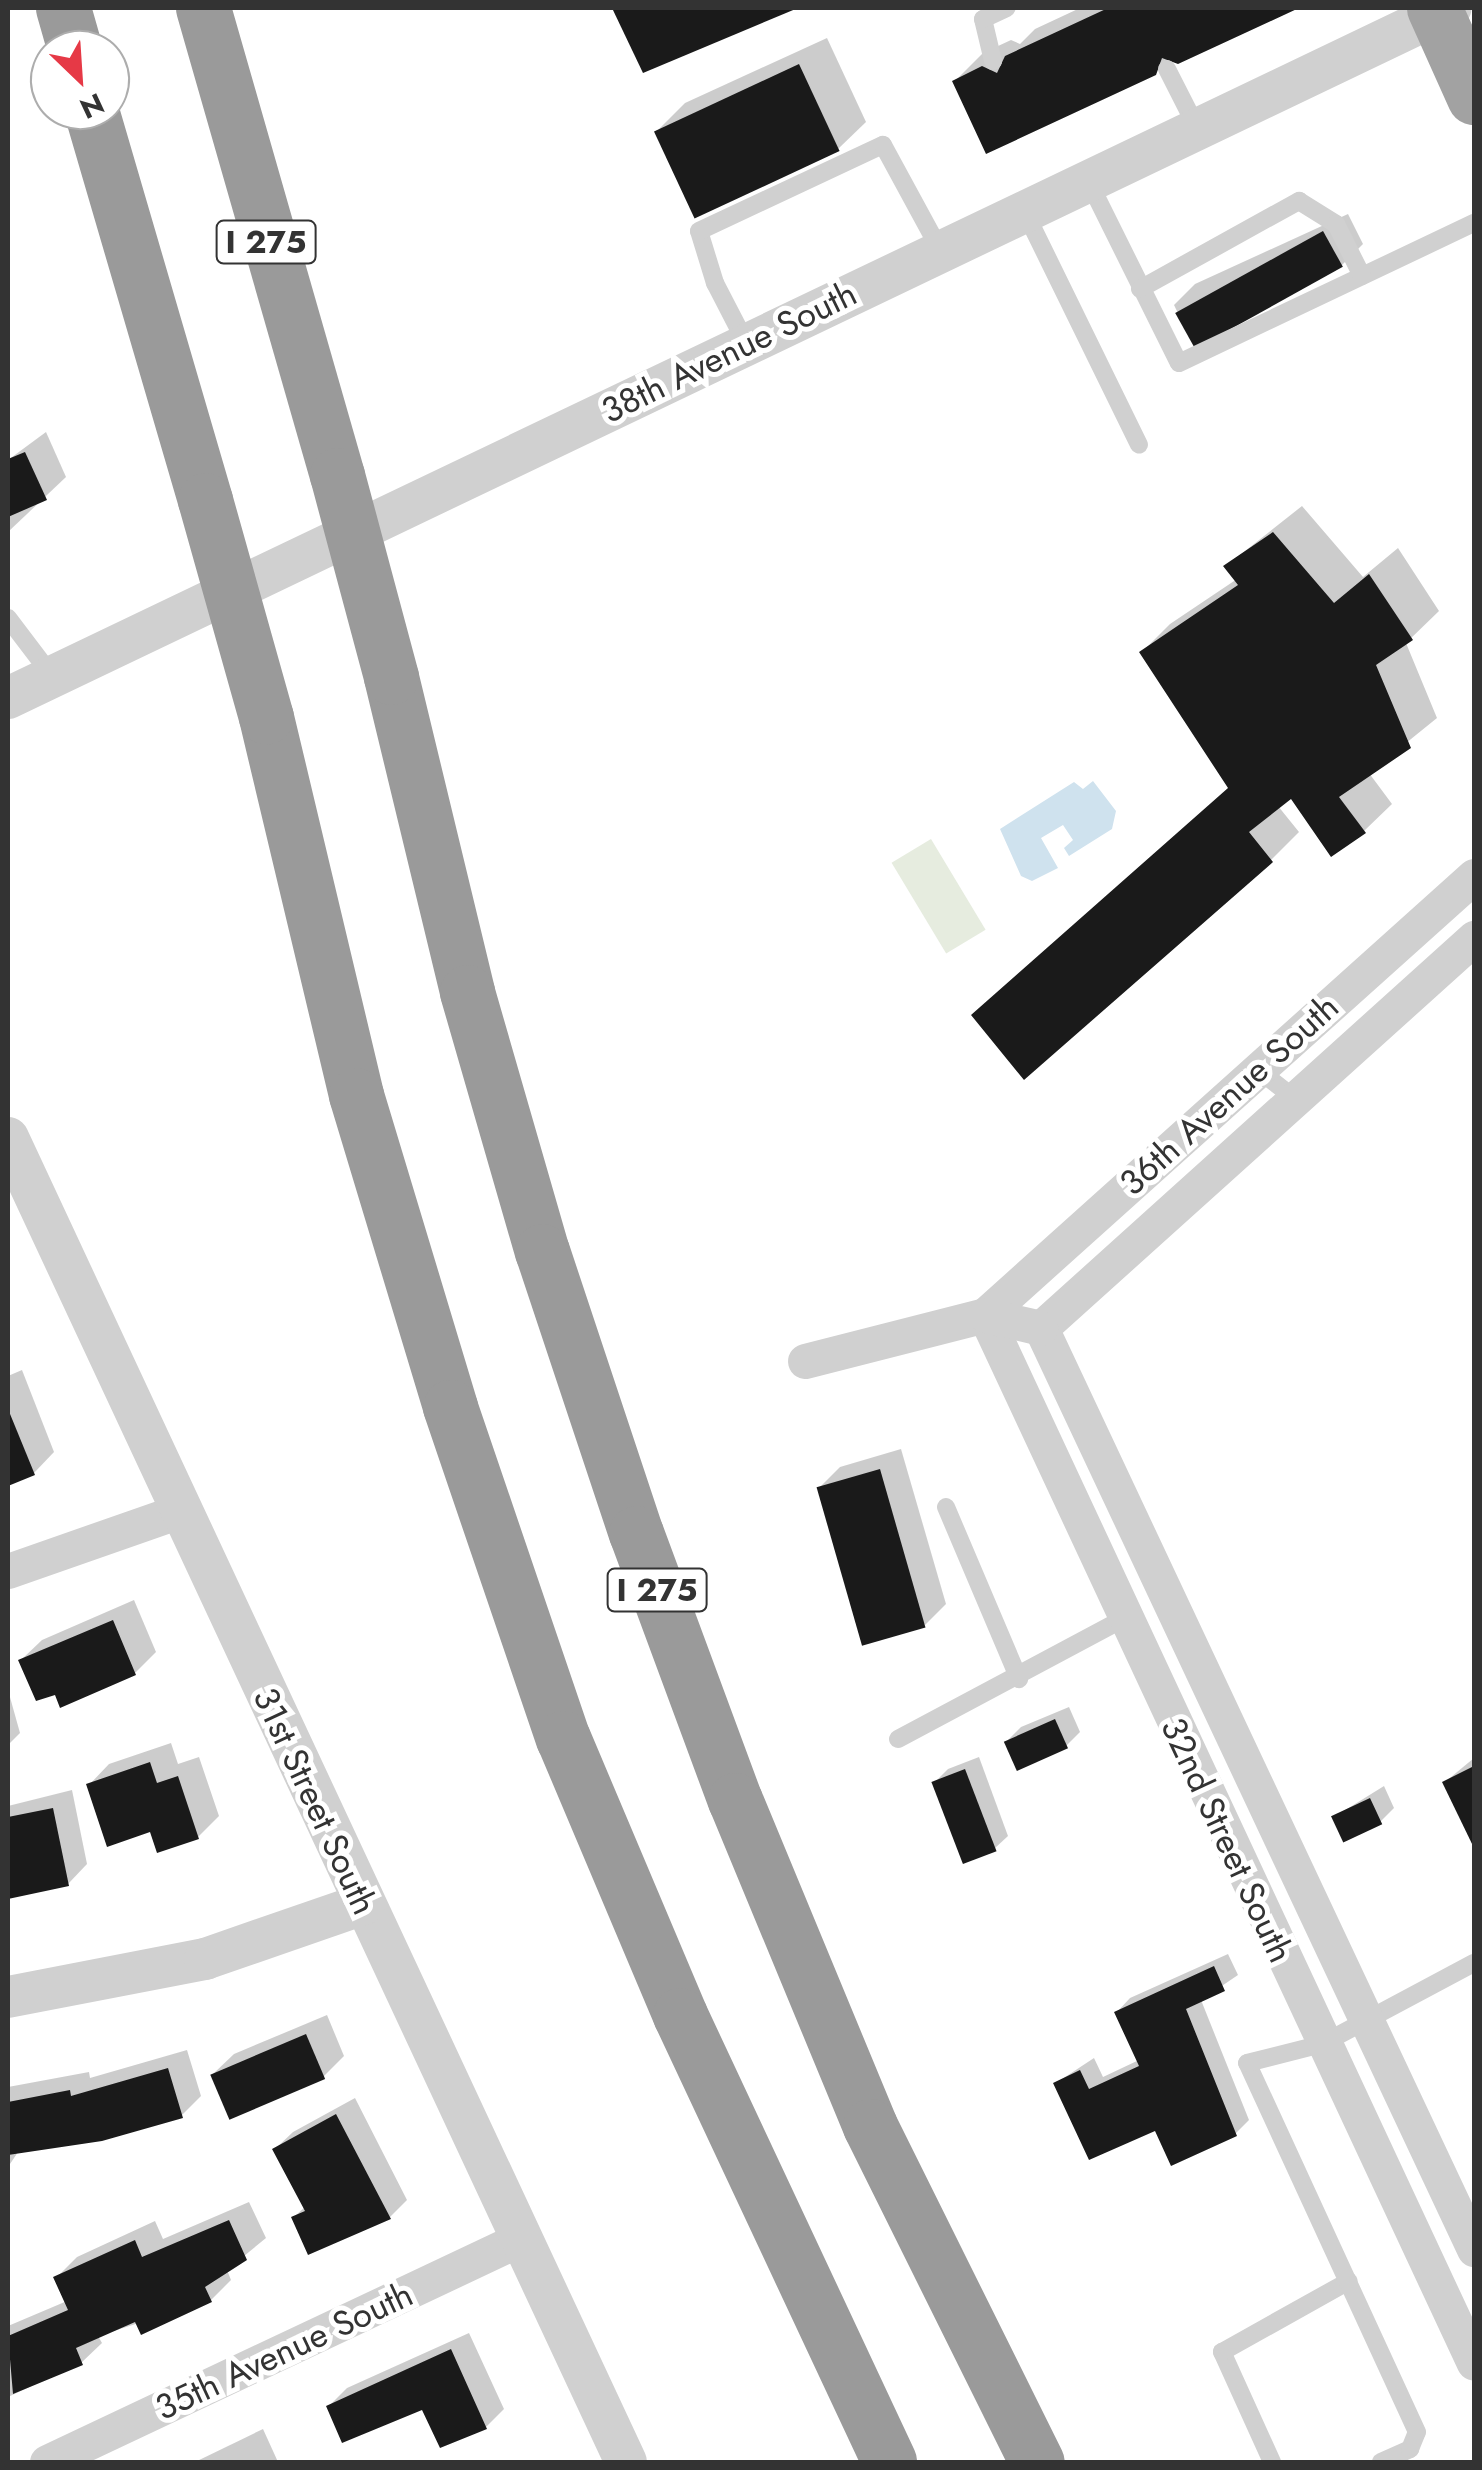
<!DOCTYPE html>
<style>
body{margin:0}
#map{position:relative;width:1482px;height:2470px;overflow:hidden;background:#fff;font-family:Jost,sans-serif}
div>[style]{position:absolute}
[style*='--x']{left:calc(var(--x)*1px);top:calc(var(--y)*1px);width:calc(var(--w)*1px);rotate:calc(var(--a)*1deg)}
.green>*{inset:0;background:#e6ecdf;transform-origin:0 0}
.water>*{inset:0;background:#cfe2ee}
.shadow>*{inset:0;background:#0003}
.building>*{inset:0;background:#1a1a1a;transform-origin:0 0}
.service>*{height:18px;margin:-9px;padding:0 9px;transform-origin:9px;border-radius:9px;background:#d0d0d0}
.minor>*{height:35px;margin:-17.5px;padding:0 17.5px;transform-origin:17.5px;border-radius:17.5px;background:#d0d0d0}
.tertiary>*{height:42px;margin:-21px;padding:0 21px;transform-origin:21px;border-radius:21px;background:#d0d0d0}
.trunk>*{height:55px;margin:-27.5px;padding:0 27.5px;transform-origin:27.5px;border-radius:27.5px;background:#a2a2a2}
.motorway>*{height:55px;margin:-27.5px;padding:0 27.5px;transform-origin:27.5px;border-radius:27.5px;background:#9a9a9a}
.motorway-bridge>*{height:55px;margin:-27.5px;padding:0 27.5px;transform-origin:27.5px;border-radius:27.5px;background:#9a9a9a}
span{translate:-50% -50%;white-space:nowrap;text-align:center;line-height:1.15;-webkit-text-stroke:10px #fff;paint-order:stroke}
.shield-label span{padding:2px 8px;background:#fff;border:2px solid;border-radius:8px;-webkit-text-stroke-width:0}
.shield-label{font-size:32px;color:#333;font-weight:700}
.street-label{font-size:35px;color:#333}
.frame{position:absolute;inset:0;border:10px solid #333;pointer-events:none}
.north{position:absolute;left:30px;top:30px;width:100px;height:100px;box-sizing:border-box;background:#fff;border:2px solid #adadad;border-radius:50%;rotate:155deg;font-size:28px;font-weight:700;line-height:40px;text-align:center;color:#333}
.north::after{content:'';display:block;margin:auto;width:35px;height:45px;background:#e63946;clip-path:polygon(50% 0,100% 100%,50% 72%,0 100%)}
</style>
<div id="map">
<div class="green">
<div style="left:931px;top:839px;width:106px;height:46px;rotate:59deg"></div>
</div>
<div class="water">
<div style="clip-path:polygon(1093px 781px,1116px 811px,1112px 829px,1069px 856px,1064px 848px,1073px 840px,1063px 825px,1041px 838px,1058px 868px,1032px 881px,1021px 876px,1000px 829px,1074px 782px,1083px 789px)"></div>
</div>
<div class="shadow">
<div style="clip-path:polygon(615px 8px,791px 8px,644px 70px)"></div>
<div style="clip-path:polygon(1080px 8px,1293px 8px,1178px 61px,1169px 58px,1154px 73px,955px 81px,983px 53px,1011px 40px,1020px 44px,1035px 29px)"></div>
<div style="clip-path:polygon(827px 38px,866px 122px,838px 149px,657px 131px,685px 103px)"></div>
<div style="clip-path:polygon(1348px 214px,1363px 244px,1342px 265px,1190px 338px,1174px 305px,1195px 284px)"></div>
<div style="clip-path:polygon(46px 432px,66px 477px,8px 532px,8px 460px)"></div>
<div style="clip-path:polygon(1302px 506px,1363px 577px,1398px 548px,1439px 611px,1406px 643px,1437px 718px,1369px 773px,1392px 804px,1364px 831px,1292px 796px,1278px 806px,1299px 832px,1271px 860px,974px 1015px,1230px 787px,1142px 652px,1170px 624px,1237px 579px,1226px 566px)"></div>
<div style="clip-path:polygon(22px 1370px,54px 1452px,34px 1473px,8px 1483px,8px 1376px)"></div>
<div style="clip-path:polygon(901px 1449px,946px 1604px,925px 1625px,819px 1488px,840px 1467px)"></div>
<div style="clip-path:polygon(134px 1600px,156px 1652px,135px 1673px,57px 1692px,21px 1660px,42px 1640px)"></div>
<div style="clip-path:polygon(8px 1690px,20px 1733px,8px 1745px)"></div>
<div style="clip-path:polygon(1069px 1707px,1080px 1732px,1066px 1746px,1007px 1741px,1021px 1727px)"></div>
<div style="clip-path:polygon(171px 1743px,178px 1764px,199px 1757px,219px 1816px,198px 1837px,151px 1829px,89px 1785px,109px 1764px)"></div>
<div style="clip-path:polygon(979px 1757px,1008px 1836px,994px 1849px,934px 1783px,948px 1769px)"></div>
<div style="clip-path:polygon(1474px 1758px,1474px 1840px,1473px 1840px,1445px 1782px)"></div>
<div style="clip-path:polygon(1384px 1786px,1394px 1808px,1380px 1822px,1334px 1817px)"></div>
<div style="clip-path:polygon(72px 1790px,87px 1864px,68px 1884px,8px 1896px,8px 1806px)"></div>
<div style="clip-path:polygon(1228px 1954px,1238px 1975px,1201px 2000px,1249px 2120px,1235px 2134px,1156px 2128px,1056px 2083px,1094px 2058px,1103px 2077px,1139px 2060px,1117px 2012px,1130px 1998px)"></div>
<div style="clip-path:polygon(327px 2015px,344px 2056px,323px 2077px,213px 2074px,234px 2054px)"></div>
<div style="clip-path:polygon(187px 2050px,201px 2096px,182px 2115px,18px 2152px,8px 2167px,8px 2087px,89px 2072px,90px 2078px)"></div>
<div style="clip-path:polygon(355px 2098px,407px 2200px,390px 2217px,294px 2217px,306px 2206px,275px 2149px,293px 2132px)"></div>
<div style="clip-path:polygon(249px 2202px,266px 2238px,227px 2270px,231px 2280px,211px 2300px,98px 2336px,102px 2343px,81px 2363px,8px 2397px,8px 2326px,67px 2301px,56px 2278px,77px 2257px,155px 2221px,163px 2239px)"></div>
<div style="clip-path:polygon(469px 2333px,504px 2409px,486px 2427px,424px 2407px,329px 2406px,347px 2388px)"></div>
<div style="clip-path:polygon(263px 2429px,278px 2462px,195px 2462px)"></div>
</div>
<div class="building">
<div style="clip-path:polygon(612px 8px,798px 8px,643px 73px)"></div>
<div style="clip-path:polygon(1108px 8px,1299px 8px,1178px 64px,1162px 58px,1156px 75px,986px 154px,952px 81px,982px 66px,997px 73px,1005px 56px)"></div>
<div style="left:799px;top:64px;width:96px;height:160px;rotate:65deg"></div>
<div style="left:1323px;top:231px;width:41px;height:169px;rotate:61deg"></div>
<div style="clip-path:polygon(25px 452px,47px 500px,8px 517px,8px 459px)"></div>
<div style="clip-path:polygon(1273px 532px,1334px 603px,1369px 574px,1413px 640px,1376px 665px,1411px 748px,1339px 797px,1366px 833px,1331px 857px,1291px 799px,1249px 832px,1273px 862px,1024px 1080px,971px 1015px,1228px 788px,1139px 652px,1238px 585px,1223px 566px)"></div>
<div style="clip-path:polygon(8px 1409px,35px 1475px,8px 1486px)"></div>
<div style="left:880px;top:1469px;width:165px;height:66px;rotate:74deg"></div>
<div style="clip-path:polygon(113px 1620px,136px 1675px,60px 1708px,55px 1695px,36px 1701px,18px 1660px)"></div>
<div style="left:1055px;top:1719px;width:32px;height:56px;rotate:66deg"></div>
<div style="clip-path:polygon(150px 1762px,157px 1783px,178px 1776px,199px 1839px,157px 1853px,150px 1832px,107px 1847px,86px 1784px)"></div>
<div style="clip-path:polygon(1474px 1766px,1474px 1848px,1442px 1782px)"></div>
<div style="left:965px;top:1769px;width:88px;height:36px;rotate:69deg"></div>
<div style="left:1370px;top:1798px;width:29px;height:43px;rotate:65deg"></div>
<div style="clip-path:polygon(53px 1808px,69px 1886px,8px 1899px,8px 1817px)"></div>
<div style="clip-path:polygon(1214px 1966px,1225px 1991px,1186px 2009px,1237px 2136px,1171px 2166px,1155px 2131px,1089px 2160px,1053px 2083px,1080px 2070px,1089px 2089px,1139px 2066px,1114px 2012px)"></div>
<div style="left:306px;top:2034px;width:49px;height:104px;rotate:67deg"></div>
<div style="clip-path:polygon(168px 2068px,183px 2118px,102px 2141px,8px 2155px,8px 2102px,70px 2090px,71px 2096px)"></div>
<div style="clip-path:polygon(336px 2114px,391px 2219px,308px 2255px,291px 2217px,305px 2211px,272px 2149px)"></div>
<div style="clip-path:polygon(229px 2220px,247px 2260px,205px 2287px,212px 2302px,141px 2335px,135px 2322px,76px 2348px,83px 2365px,13px 2394px,8px 2336px,68px 2310px,53px 2277px,135px 2240px,142px 2257px)"></div>
<div style="clip-path:polygon(451px 2349px,487px 2429px,440px 2448px,422px 2410px,342px 2443px,326px 2406px)"></div>
</div>
<div class="service">
<div style="--x:993;--y:61;--w:43;--a:-103.4"></div>
<div style="--x:983;--y:19;--w:26;--a:-25"></div>
<div style="--x:1167;--y:69;--w:66;--a:63"></div>
<div style="--x:1088;--y:180;--w:204;--a:63.6"></div>
<div style="--x:1179;--y:363;--w:327;--a:-25.4"></div>
<div style="--x:1025;--y:212;--w:259;--a:63.9"></div>
<div style="--x:1140;--y:289;--w:182;--a:-29"></div>
<div style="--x:1299;--y:201;--w:44;--a:31.9"></div>
<div style="--x:1336;--y:224;--w:58;--a:63.4"></div>
<div style="--x:746;--y:343;--w:68;--a:-117.3"></div>
<div style="--x:715;--y:283;--w:54;--a:-107.1"></div>
<div style="--x:699;--y:231;--w:203;--a:-25.1"></div>
<div style="--x:883;--y:145;--w:119;--a:61.5"></div>
<div style="--x:8;--y:618;--w:73;--a:52.8"></div>
<div style="--x:1257;--y:1069;--w:46;--a:37.9"></div>
<div style="--x:946;--y:1507;--w:187;--a:67"></div>
<div style="--x:898;--y:1739;--w:257;--a:-28.1"></div>
<div style="--x:1272;--y:2462;--w:121;--a:-114.4"></div>
<div style="--x:1222;--y:2352;--w:145;--a:-29.2"></div>
<div style="--x:1381;--y:2462;--w:32;--a:-24"></div>
<div style="--x:1410;--y:2449;--w:18;--a:-68"></div>
<div style="--x:1417;--y:2432;--w:406;--a:-114.7"></div>
<div style="--x:1247;--y:2063;--w:77;--a:-14.2"></div>
<div style="--x:1322;--y:2044;--w:172;--a:-28.1"></div>
</div>
<div class="minor">
<div style="--x:985;--y:1315;--w:1156;--a:64.99"></div>
<div style="--x:985;--y:1315;--w:657;--a:-41.92"></div>
<div style="--x:1041;--y:1328;--w:1018;--a:64.82"></div>
<div style="--x:1041;--y:1328;--w:583;--a:-42.01"></div>
<div style="--x:805;--y:1361;--w:186;--a:-14.3"></div>
<div style="--x:985;--y:1315;--w:57;--a:13.1"></div>
<div style="--x:8;--y:1571;--w:181;--a:-19.3"></div>
<div style="--x:47;--y:2462;--w:523;--a:-25.24"></div>
</div>
<div class="tertiary">
<div style="--x:8;--y:698;--w:1599;--a:-25.56"></div>
<div style="--x:8;--y:1138;--w:1461;--a:64.98"></div>
<div style="--x:8;--y:1997;--w:201;--a:-10.9"></div>
<div style="--x:205;--y:1959;--w:168;--a:-19.1"></div>
</div>
<div class="trunk">
<div style="--x:1434;--y:8;--w:98;--a:65.8"></div>
</div>
<div class="motorway">
<div style="--x:63;--y:8;--w:44;--a:74.1"></div>
<div style="--x:203;--y:8;--w:486;--a:74"></div>
<div style="--x:91;--y:110;--w:406;--a:73.7"></div>
<div style="--x:391;--y:677;--w:324;--a:76.4"></div>
<div style="--x:467;--y:992;--w:270;--a:73.9"></div>
<div style="--x:542;--y:1251;--w:297;--a:71.6"></div>
<div style="--x:636;--y:1533;--w:285;--a:69.7"></div>
<div style="--x:735;--y:1800;--w:353;--a:67.5"></div>
<div style="--x:870;--y:2126;--w:375;--a:63.6"></div>
<div style="--x:266;--y:717;--w:389;--a:76.6"></div>
<div style="--x:356;--y:1095;--w:326;--a:73.2"></div>
<div style="--x:450;--y:1407;--w:350;--a:71.2"></div>
<div style="--x:563;--y:1738;--w:301;--a:67.1"></div>
<div style="--x:680;--y:2015;--w:493;--a:64.9"></div>
</div>
<div class="motorway-bridge">
<div style="--x:337;--y:475;--w:209;--a:75"></div>
<div style="--x:205;--y:500;--w:225;--a:74.3"></div>
</div>
<div class="shield-label">
<span style="left:266px;top:242px">I 275</span>
<span style="left:657px;top:1590px">I 275</span>
</div>
<div class="street-label">
<span style="left:729px;top:352px;rotate:-26deg">38th Avenue South</span>
<span style="left:1229px;top:1095px;rotate:-42deg">36th Avenue South</span>
<span style="left:315px;top:1801px;rotate:65deg">31st Street South</span>
<span style="left:1227px;top:1840px;rotate:65deg">32nd Street South</span>
<span style="left:284px;top:2351px;rotate:-25deg">35th Avenue South</span>
</div>
<div class="frame"></div>
<div class="north">N</div>
</div>
